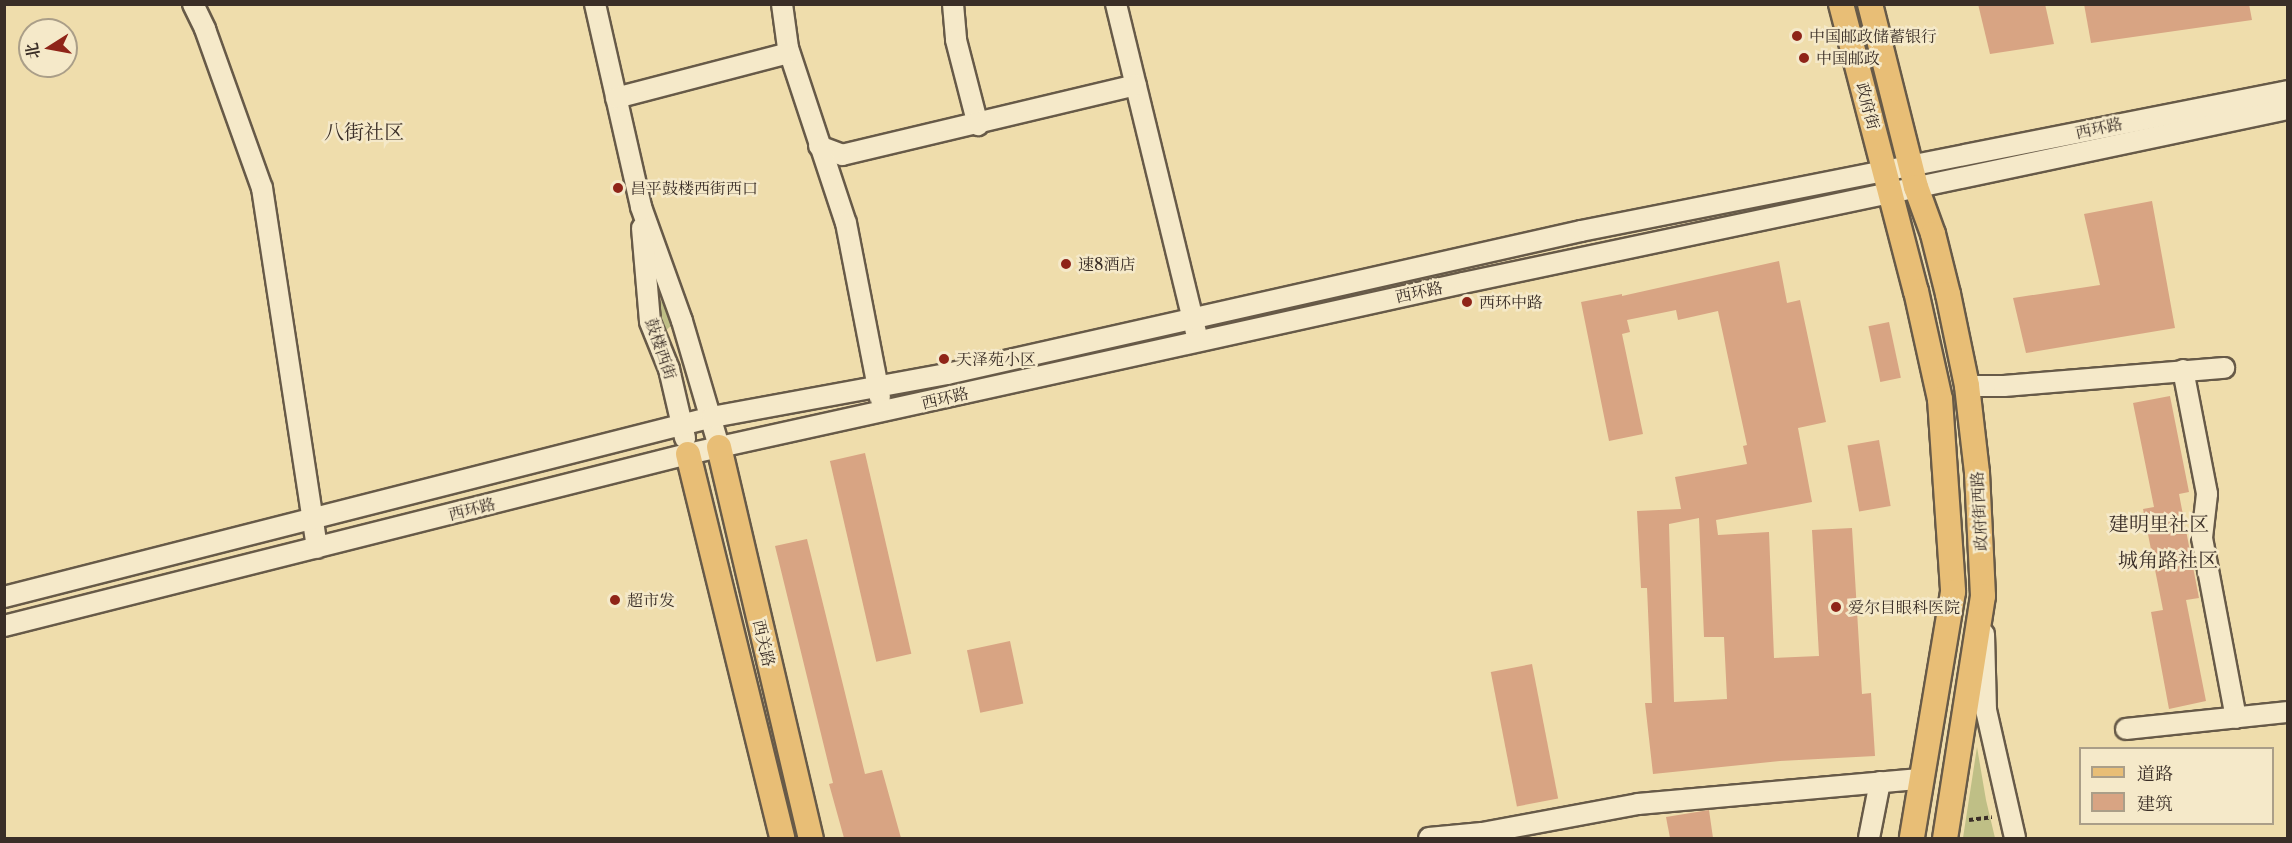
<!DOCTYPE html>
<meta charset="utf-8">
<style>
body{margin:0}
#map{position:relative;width:2292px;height:843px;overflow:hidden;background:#efddac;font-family:"Libre Caslon Text","Noto Serif SC",serif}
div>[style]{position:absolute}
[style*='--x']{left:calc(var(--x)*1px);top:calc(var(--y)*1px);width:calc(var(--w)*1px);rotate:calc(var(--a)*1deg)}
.green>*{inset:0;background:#bfbf86}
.building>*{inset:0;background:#d8a483;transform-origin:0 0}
.path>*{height:4px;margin-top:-2px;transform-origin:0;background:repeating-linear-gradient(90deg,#3a2e27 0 4.5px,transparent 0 7.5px)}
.roads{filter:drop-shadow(2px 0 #675a48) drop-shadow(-2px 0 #675a48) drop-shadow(0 2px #675a48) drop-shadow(0 -2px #675a48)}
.minor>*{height:20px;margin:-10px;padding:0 10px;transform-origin:10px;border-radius:10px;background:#f5e9c9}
.major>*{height:24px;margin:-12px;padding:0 12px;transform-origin:12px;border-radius:12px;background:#e8be76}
.dots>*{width:16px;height:16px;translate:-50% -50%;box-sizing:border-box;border:3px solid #f5e9c9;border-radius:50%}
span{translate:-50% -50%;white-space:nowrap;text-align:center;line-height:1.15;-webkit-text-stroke:5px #f5e9c9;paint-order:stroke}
.poi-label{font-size:16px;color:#3a2e27}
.left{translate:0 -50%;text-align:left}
.street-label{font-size:16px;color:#3a2e27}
.quarter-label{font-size:20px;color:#3a2e27}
.frame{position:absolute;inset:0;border:6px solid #3a2e27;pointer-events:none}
.legend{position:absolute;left:2079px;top:747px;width:195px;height:78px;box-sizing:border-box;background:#f5e9c9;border:2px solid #aa9e88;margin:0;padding:8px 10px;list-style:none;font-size:18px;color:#3a2e27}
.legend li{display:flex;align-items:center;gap:12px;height:30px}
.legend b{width:30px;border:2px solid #aa9e88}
.north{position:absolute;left:18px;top:18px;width:60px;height:60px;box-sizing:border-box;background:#f5e9c9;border:2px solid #aa9e88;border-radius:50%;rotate:259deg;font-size:16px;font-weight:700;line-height:24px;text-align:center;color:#3a2e27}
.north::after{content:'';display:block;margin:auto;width:21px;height:27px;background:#8f2418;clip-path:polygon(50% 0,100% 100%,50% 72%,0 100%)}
</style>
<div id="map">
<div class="green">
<div style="clip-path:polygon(658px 301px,665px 302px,670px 307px,671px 326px,665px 331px,659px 330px)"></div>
<div style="clip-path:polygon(1977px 747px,1986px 800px,1995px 838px,1963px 838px)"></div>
</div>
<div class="building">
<div style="clip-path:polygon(1978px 4px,2045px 4px,2054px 44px,1990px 54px)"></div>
<div style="clip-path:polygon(2084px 4px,2249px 4px,2252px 20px,2091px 43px)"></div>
<div style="clip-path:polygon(2152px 201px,2175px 328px,2026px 353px,2013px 298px,2100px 285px,2084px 214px)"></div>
<div style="clip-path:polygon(evenodd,1779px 261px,1787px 303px,1800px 300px,1826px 422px,1798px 428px,1812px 502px,1716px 520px,1718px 535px,1769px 532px,1774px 658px,1819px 656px,1812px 530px,1852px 528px,1862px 694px,1871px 693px,1875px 756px,1780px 761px,1653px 774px,1645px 703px,1652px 703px,1647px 588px,1641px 588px,1637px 511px,1681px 509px,1675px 477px,1747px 464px,1743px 446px,1747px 445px,1718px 311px,1678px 320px,1676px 310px,1627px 320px,1630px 332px,1622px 334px,1643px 434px,1609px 441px,1581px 302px,1622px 294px,1622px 296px,1779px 261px,1699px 518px,1704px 637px,1724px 637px,1727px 699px,1674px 702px,1669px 524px,1699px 518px)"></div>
<div style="left:1889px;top:322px;width:57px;height:21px;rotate:78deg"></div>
<div style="clip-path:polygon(2170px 396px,2189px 492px,2179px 494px,2199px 598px,2186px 600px,2206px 701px,2169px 709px,2151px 612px,2163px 610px,2143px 509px,2154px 507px,2133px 403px)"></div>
<div style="left:1879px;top:440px;width:67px;height:32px;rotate:80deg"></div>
<div style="left:865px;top:453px;width:206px;height:36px;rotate:77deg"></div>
<div style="clip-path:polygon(807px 539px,865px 774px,882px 770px,901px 838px,844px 838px,829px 784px,833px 783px,775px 546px)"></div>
<div style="left:1010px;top:641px;width:64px;height:44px;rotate:78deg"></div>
<div style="left:1532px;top:664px;width:137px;height:42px;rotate:79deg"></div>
<div style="clip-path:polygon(1709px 810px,1713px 838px,1670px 838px,1666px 817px)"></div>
</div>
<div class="path">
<div style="--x:1969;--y:820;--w:23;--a:-7"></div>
</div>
<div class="roads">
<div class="minor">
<div style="--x:193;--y:4;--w:28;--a:64"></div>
<div style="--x:205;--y:29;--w:169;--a:70.3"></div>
<div style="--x:262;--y:188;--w:364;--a:81.3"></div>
<div style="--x:595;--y:4;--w:208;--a:77.2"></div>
<div style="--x:641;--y:207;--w:121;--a:70.2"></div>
<div style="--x:682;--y:321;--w:131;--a:73.6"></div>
<div style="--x:782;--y:4;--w:44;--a:82.2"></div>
<div style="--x:788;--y:48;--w:184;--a:71.7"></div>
<div style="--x:846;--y:223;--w:178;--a:79"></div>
<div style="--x:953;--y:4;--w:36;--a:85"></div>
<div style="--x:956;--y:40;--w:88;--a:75.5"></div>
<div style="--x:1116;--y:4;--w:337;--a:76.3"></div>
<div style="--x:616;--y:98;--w:179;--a:-14.6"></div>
<div style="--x:819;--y:146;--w:25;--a:21"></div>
<div style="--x:842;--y:155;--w:302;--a:-13.4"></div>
<div style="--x:642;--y:228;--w:94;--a:85.1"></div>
<div style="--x:650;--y:322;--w:51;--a:68"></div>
<div style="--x:669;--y:369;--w:71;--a:76.9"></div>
<div style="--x:2183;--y:370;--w:126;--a:79"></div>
<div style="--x:2207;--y:494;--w:44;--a:96.5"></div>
<div style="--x:2202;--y:538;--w:183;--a:79.3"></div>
<div style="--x:1967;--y:386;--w:37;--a:0"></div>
<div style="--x:2004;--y:386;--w:221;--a:-4.7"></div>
<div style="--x:4;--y:597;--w:731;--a:-14.26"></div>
<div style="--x:712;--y:417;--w:239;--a:-10.4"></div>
<div style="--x:947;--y:374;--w:650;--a:-12.71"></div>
<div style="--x:1581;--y:231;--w:721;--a:-11.2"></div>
<div style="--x:4;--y:626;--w:705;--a:-14.12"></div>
<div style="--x:688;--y:454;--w:794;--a:-12.44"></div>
<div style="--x:1463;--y:283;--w:843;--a:-11.91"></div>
<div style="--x:1984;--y:634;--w:76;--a:88.5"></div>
<div style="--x:1986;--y:710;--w:131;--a:77.2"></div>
<div style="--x:2126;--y:729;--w:163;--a:-6"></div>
<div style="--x:1429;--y:838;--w:53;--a:-5.4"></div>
<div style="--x:1482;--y:833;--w:159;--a:-10.5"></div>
<div style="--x:1638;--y:804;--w:283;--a:-5.1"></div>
<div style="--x:1869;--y:838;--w:57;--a:-78.9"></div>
</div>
<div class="major">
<div style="--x:1841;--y:4;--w:297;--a:75.4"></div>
<div style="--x:1916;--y:291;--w:111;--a:77.5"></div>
<div style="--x:1940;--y:399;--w:193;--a:86.1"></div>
<div style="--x:1953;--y:592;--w:249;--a:99.5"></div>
<div style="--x:1870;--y:4;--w:189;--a:75.9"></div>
<div style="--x:1916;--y:187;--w:50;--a:70.1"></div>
<div style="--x:1933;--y:234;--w:62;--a:76"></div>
<div style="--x:1948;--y:294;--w:94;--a:78.3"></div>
<div style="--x:1967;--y:386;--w:88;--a:83.4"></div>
<div style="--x:1977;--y:473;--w:123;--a:87.2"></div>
<div style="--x:1983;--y:596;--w:245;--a:98.9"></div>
<div style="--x:719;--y:447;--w:402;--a:76.8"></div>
<div style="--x:688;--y:454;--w:395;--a:76.2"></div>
</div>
</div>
<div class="dots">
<div style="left:1797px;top:36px;background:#8f2418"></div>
<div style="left:1804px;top:58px;background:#8f2418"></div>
<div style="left:618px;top:188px;background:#8f2418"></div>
<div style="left:1066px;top:264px;background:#8f2418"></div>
<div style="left:1467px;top:302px;background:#8f2418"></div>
<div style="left:944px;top:359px;background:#8f2418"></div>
<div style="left:615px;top:600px;background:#8f2418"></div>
<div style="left:1836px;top:607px;background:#8f2418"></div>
</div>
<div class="poi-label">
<span class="left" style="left:1809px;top:36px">中国邮政储蓄银行</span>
<span class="left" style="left:1816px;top:58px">中国邮政</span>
<span class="left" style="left:630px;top:188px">昌平鼓楼西街西口</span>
<span class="left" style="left:1078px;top:264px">速8酒店</span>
<span class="left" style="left:1479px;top:302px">西环中路</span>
<span class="left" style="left:956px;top:359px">天泽苑小区</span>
<span class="left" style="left:627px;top:600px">超市发</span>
<span class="left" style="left:1848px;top:607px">爱尔目眼科医院</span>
</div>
<div class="street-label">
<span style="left:1868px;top:106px;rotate:75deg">政府街</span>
<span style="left:2099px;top:128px;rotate:-12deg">西环路</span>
<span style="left:1419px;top:292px;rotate:-12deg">西环路</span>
<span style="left:661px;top:349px;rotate:71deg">鼓楼西街</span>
<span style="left:945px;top:398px;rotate:-13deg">西环路</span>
<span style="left:472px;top:509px;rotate:-14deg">西环路</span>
<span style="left:1979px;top:511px;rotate:-93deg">政府街西路</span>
<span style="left:764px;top:643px;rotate:77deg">西关路</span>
</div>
<div class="quarter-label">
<span style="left:364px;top:132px">八街社区</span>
<span style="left:2159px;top:524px">建明里社区</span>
<span style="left:2168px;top:560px">城角路社区</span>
</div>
<div class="frame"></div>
<ul class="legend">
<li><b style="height:8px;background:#e8be76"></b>道路</li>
<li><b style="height:16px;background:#d8a483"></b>建筑</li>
</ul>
<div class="north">北</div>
</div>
